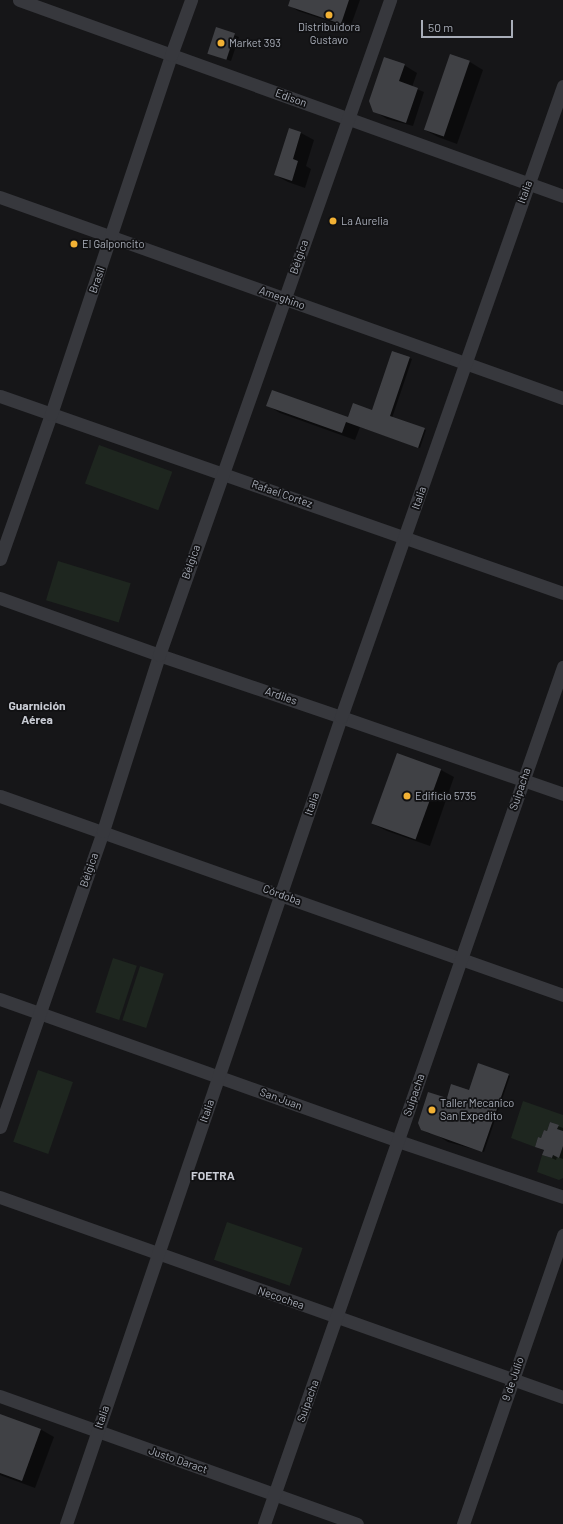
<!DOCTYPE html>
<meta charset="utf-8">
<style>
body{margin:0}
#map{position:relative;width:563px;height:1524px;overflow:hidden;background:#161618;font-family:Barlow,sans-serif}
div>[style]{position:absolute}
[style*='--x']{left:calc(var(--x)*1px);top:calc(var(--y)*1px);width:calc(var(--w)*1px);rotate:calc(var(--a)*1deg)}
.green>*{inset:0;background:#1e261f;transform-origin:0 0}
.shadow>*{inset:0;background:#0007}
.building>*{inset:0;background:#404145;transform-origin:0 0}
.minor>*{height:13px;margin:-6.5px;padding:0 6.5px;transform-origin:6.5px;border-radius:6.5px;background:#37383d}
.dots>*{width:11px;height:11px;translate:-50% -50%;box-sizing:border-box;border:2px solid #111113;border-radius:50%}
span{translate:-50% -50%;white-space:nowrap;text-align:center;line-height:1.15;-webkit-text-stroke:3.5px #111113;paint-order:stroke}
.poi-label{font-size:11px;color:#a8adb8}
.left{translate:0 -50%;text-align:left}
.street-label{font-size:11px;color:#a8adb8}
.neighbourhood-label{font-size:12px;color:#c9ccd4;font-weight:700}
.scale{position:absolute;left:421px;top:20px;width:92px;height:18px;box-sizing:border-box;border:2px solid #a8adb8;border-top:0;padding-left:5px;font-size:12px;line-height:14px;white-space:nowrap;color:#a8adb8;-webkit-text-stroke:3px #111113;paint-order:stroke}
</style>
<div id="map">
<div class="green">
<div style="left:99px;top:445px;width:78px;height:41px;rotate:20deg"></div>
<div style="left:58px;top:561px;width:76px;height:41px;rotate:17deg"></div>
<div style="left:113px;top:958px;width:25px;height:57px;rotate:18deg"></div>
<div style="left:140px;top:966px;width:25px;height:57px;rotate:18deg"></div>
<div style="left:38px;top:1070px;width:37px;height:76px;rotate:19deg"></div>
<div style="clip-path:polygon(523px 1101px,563px 1115px,563px 1131px,557px 1129px,558px 1125px,550px 1122px,547px 1131px,544px 1130px,541px 1138px,538px 1137px,535px 1147px,511px 1138px)"></div>
<div style="clip-path:polygon(563px 1146px,563px 1178px,559px 1180px,537px 1172px,542px 1155px,552px 1158px,553px 1155px,559px 1157px)"></div>
<div style="left:227px;top:1222px;width:80px;height:40px;rotate:19deg"></div>
</div>
<div class="shadow">
<div style="clip-path:polygon(291px 0,360px 0,350px 28px,298px 11px,289px 5px)"></div>
<div style="clip-path:polygon(216px 28px,239px 37px,231px 61px,213px 55px)"></div>
<div style="clip-path:polygon(470px 62px,483px 70px,457px 144px,438px 137px,425px 130px)"></div>
<div style="clip-path:polygon(404px 65px,417px 73px,412px 87px,424px 92px,413px 126px,387px 119px,374px 111px)"></div>
<div style="clip-path:polygon(290px 129px,301px 133px,314px 140px,306px 166px,311px 169px,305px 188px,288px 182px,275px 175px)"></div>
<div style="clip-path:polygon(393px 352px,412px 359px,392px 418px,426px 430px,420px 448px,360px 427px,355px 440px,280px 413px,267px 405px,348px 418px,373px 411px)"></div>
<div style="clip-path:polygon(441px 770px,454px 777px,430px 846px,387px 831px,373px 824px)"></div>
<div style="clip-path:polygon(508px 1075px,510px 1076px,484px 1152px,448px 1142px,430px 1131px,429px 1133px,432px 1135px,422px 1130px,447px 1099px)"></div>
<div style="clip-path:polygon(558px 1126px,563px 1128px,563px 1159px,557px 1157px,556px 1160px,543px 1154px,545px 1151px,536px 1147px,547px 1132px)"></div>
<div style="clip-path:polygon(0 1418px,40px 1429px,54px 1437px,35px 1488px,0 1475px)"></div>
</div>
<div class="building">
<div style="clip-path:polygon(290px 0,349px 0,341px 24px,288px 6px)"></div>
<div style="left:216px;top:27px;width:20px;height:28px;rotate:18deg"></div>
<div style="left:450px;top:54px;width:21px;height:80px;rotate:19deg"></div>
<div style="clip-path:polygon(384px 57px,405px 64px,399px 81px,418px 88px,406px 123px,373px 112px,369px 101px)"></div>
<div style="clip-path:polygon(289px 128px,301px 132px,293px 159px,298px 161px,292px 181px,274px 175px)"></div>
<div style="clip-path:polygon(392px 351px,410px 357px,390px 416px,425px 428px,418px 448px,346px 422px,342px 433px,266px 406px,272px 390px,348px 417px,353px 403px,372px 410px)"></div>
<div style="left:397px;top:753px;width:47px;height:75px;rotate:20deg"></div>
<div style="clip-path:polygon(478px 1063px,509px 1074px,482px 1152px,421px 1130px,418px 1123px,428px 1092px,447px 1098px,451px 1084px,469px 1090px)"></div>
<div style="clip-path:polygon(550px 1122px,559px 1125px,557px 1129px,563px 1131px,563px 1146px,559px 1158px,553px 1155px,552px 1158px,542px 1155px,544px 1150px,535px 1147px,538px 1137px,541px 1138px,544px 1130px,547px 1131px)"></div>
<div style="clip-path:polygon(0 1414px,41px 1429px,22px 1481px,0 1473px)"></div>
</div>
<div class="minor">
<div style="--x:19;--y:0;--w:578;--a:19.81"></div>
<div style="--x:0;--y:197;--w:598;--a:19.65"></div>
<div style="--x:0;--y:396;--w:596;--a:19.29"></div>
<div style="--x:0;--y:559;--w:154;--a:-70.6"></div>
<div style="--x:51;--y:414;--w:379;--a:-71.5"></div>
<div style="--x:171;--y:55;--w:59;--a:-70"></div>
<div style="--x:0;--y:598;--w:169;--a:19.7"></div>
<div style="--x:159;--y:655;--w:192;--a:18.8"></div>
<div style="--x:341;--y:717;--w:235;--a:19.1"></div>
<div style="--x:0;--y:796;--w:597;--a:19.47"></div>
<div style="--x:0;--y:999;--w:423;--a:19.6"></div>
<div style="--x:398;--y:1141;--w:174;--a:18.7"></div>
<div style="--x:0;--y:1127;--w:313;--a:-70.8"></div>
<div style="--x:103;--y:831;--w:185;--a:-72.3"></div>
<div style="--x:159;--y:655;--w:695;--a:-70.57"></div>
<div style="--x:0;--y:1197;--w:597;--a:19.56"></div>
<div style="--x:0;--y:1396;--w:379;--a:19.7"></div>
<div style="--x:66;--y:1524;--w:853;--a:-71.18"></div>
<div style="--x:341;--y:717;--w:669;--a:-70.62"></div>
<div style="--x:264;--y:1524;--w:908;--a:-70.77"></div>
<div style="--x:463;--y:1524;--w:306;--a:-70.9"></div>
</div>
<div class="dots">
<div style="left:329px;top:15px;background:#f2b134"></div>
<div style="left:221px;top:43px;background:#f2b134"></div>
<div style="left:333px;top:221px;background:#f2b134"></div>
<div style="left:74px;top:244px;background:#f2b134"></div>
<div style="left:407px;top:796px;background:#f2b134"></div>
<div style="left:432px;top:1110px;background:#f2b134"></div>
</div>
<div class="poi-label">
<span style="left:329px;top:34px">Distribuidora<br>Gustavo</span>
<span class="left" style="left:229px;top:43px">Market 393</span>
<span class="left" style="left:341px;top:221px">La Aurelia</span>
<span class="left" style="left:82px;top:244px">El Galponcito</span>
<span class="left" style="left:415px;top:796px">Edificio 5735</span>
<span class="left" style="left:440px;top:1110px">Taller Mecanico<br>San Expedito</span>
</div>
<div class="street-label">
<span style="left:291px;top:98px;rotate:20deg">Edison</span>
<span style="left:525px;top:192px;rotate:-70deg">Italia</span>
<span style="left:299px;top:257px;rotate:-71deg">Bélgica</span>
<span style="left:97px;top:280px;rotate:-71deg">Brasil</span>
<span style="left:282px;top:298px;rotate:20deg">Ameghino</span>
<span style="left:282px;top:494px;rotate:19deg">Rafael Cortez</span>
<span style="left:419px;top:498px;rotate:-71deg">Italia</span>
<span style="left:191px;top:562px;rotate:-71deg">Bélgica</span>
<span style="left:281px;top:696px;rotate:19deg">Ardiles</span>
<span style="left:520px;top:789px;rotate:-71deg">Suipacha</span>
<span style="left:312px;top:804px;rotate:-71deg">Italia</span>
<span style="left:89px;top:870px;rotate:-71deg">Bélgica</span>
<span style="left:282px;top:895px;rotate:20deg">Córdoba</span>
<span style="left:414px;top:1095px;rotate:-71deg">Suipacha</span>
<span style="left:281px;top:1099px;rotate:20deg">San Juan</span>
<span style="left:207px;top:1111px;rotate:-71deg">Italia</span>
<span style="left:281px;top:1298px;rotate:19deg">Necochea</span>
<span style="left:513px;top:1379px;rotate:-71deg">9 de Julio</span>
<span style="left:308px;top:1401px;rotate:-70deg">Suipacha</span>
<span style="left:102px;top:1417px;rotate:-71deg">Italia</span>
<span style="left:178px;top:1460px;rotate:19deg">Justo Daract</span>
</div>
<div class="neighbourhood-label">
<span style="left:37px;top:713px">Guarnición<br>Aérea</span>
<span style="left:213px;top:1176px">FOETRA</span>
</div>
<div class="scale">50 m</div>
</div>
